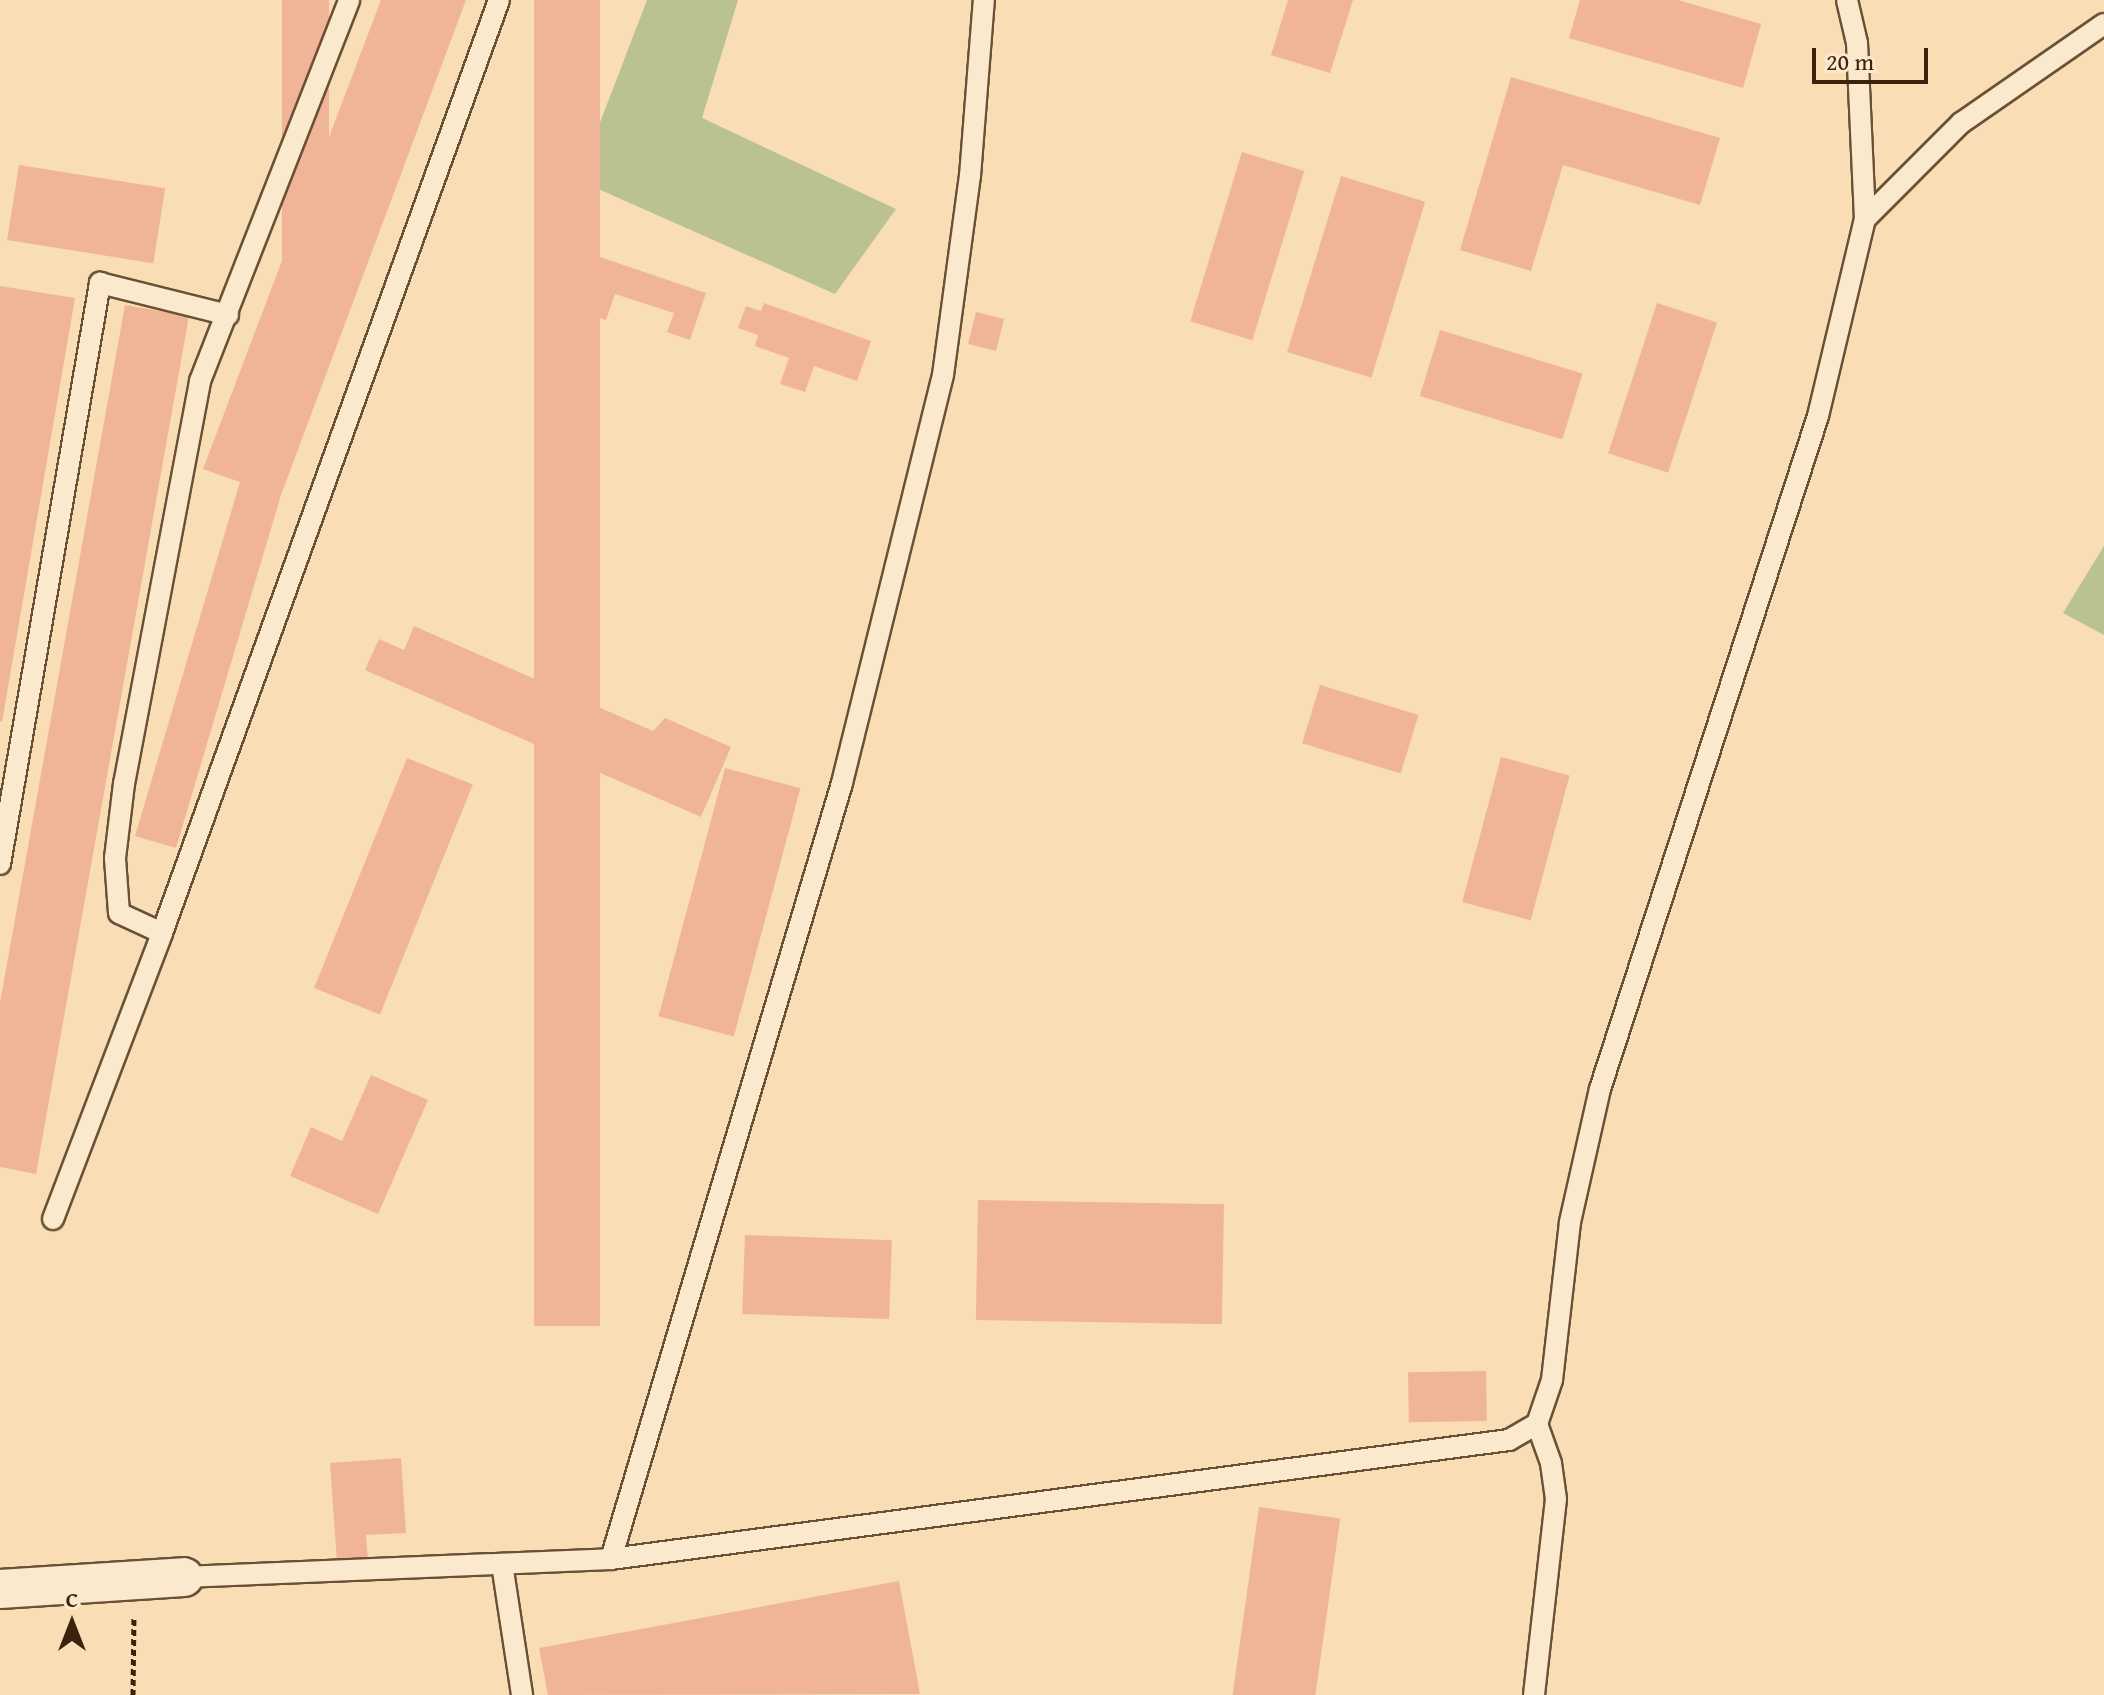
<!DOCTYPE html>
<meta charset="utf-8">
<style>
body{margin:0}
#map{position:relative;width:2104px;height:1695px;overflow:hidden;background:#f9ddb4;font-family:"Gentium Book Plus",serif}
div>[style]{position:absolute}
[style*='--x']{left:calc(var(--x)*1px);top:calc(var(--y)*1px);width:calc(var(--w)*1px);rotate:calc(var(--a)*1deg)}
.green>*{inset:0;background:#b9c290}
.building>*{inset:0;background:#f0b596;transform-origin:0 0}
.path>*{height:5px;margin-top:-2.5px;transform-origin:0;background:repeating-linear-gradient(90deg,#3b220c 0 6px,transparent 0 10px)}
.roads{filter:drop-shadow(2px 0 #6a5136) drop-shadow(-2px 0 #6a5136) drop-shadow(0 2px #6a5136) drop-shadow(0 -2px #6a5136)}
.lane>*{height:20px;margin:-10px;padding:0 10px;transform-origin:10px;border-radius:10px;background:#fbe9ce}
.street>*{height:38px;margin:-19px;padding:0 19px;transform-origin:19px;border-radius:19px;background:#fbe9ce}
span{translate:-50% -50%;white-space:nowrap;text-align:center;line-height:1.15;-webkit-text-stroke:7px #fbe9ce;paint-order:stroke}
.north{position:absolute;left:32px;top:1583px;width:80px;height:80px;-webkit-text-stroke:6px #fbe9ce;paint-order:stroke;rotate:0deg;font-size:22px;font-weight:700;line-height:32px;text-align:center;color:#3b220c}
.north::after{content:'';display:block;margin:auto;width:28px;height:36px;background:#3b220c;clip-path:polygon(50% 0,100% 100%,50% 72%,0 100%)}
.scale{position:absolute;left:1812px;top:48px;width:116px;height:36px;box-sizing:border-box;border:4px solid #3b220c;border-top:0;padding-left:10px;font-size:24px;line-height:28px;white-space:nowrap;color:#3b220c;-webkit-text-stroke:6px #fbe9ce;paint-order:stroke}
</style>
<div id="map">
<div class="green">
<div style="clip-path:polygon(647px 0,738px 0,702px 118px,896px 209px,835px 294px,578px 180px)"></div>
<div style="clip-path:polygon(2104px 546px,2104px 635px,2063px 613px)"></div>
</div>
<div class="building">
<div style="left:282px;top:0;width:47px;height:288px"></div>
<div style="clip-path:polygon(381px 0,466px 0,281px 495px,176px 848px,135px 836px,240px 482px,203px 469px)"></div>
<div style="left:534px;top:0;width:66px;height:1326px"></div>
<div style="clip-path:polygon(1288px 0,1353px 0,1330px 73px,1271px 55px)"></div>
<div style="clip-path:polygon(1580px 0,1678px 0,1761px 24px,1743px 88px,1569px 38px)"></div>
<div style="clip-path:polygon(1511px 77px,1720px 138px,1700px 205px,1563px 165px,1531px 271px,1460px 250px)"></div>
<div style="left:1242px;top:152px;width:65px;height:177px;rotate:17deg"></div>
<div style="left:19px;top:165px;width:148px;height:76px;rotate:9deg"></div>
<div style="left:1341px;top:176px;width:88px;height:184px;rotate:17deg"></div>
<div style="clip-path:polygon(600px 257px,706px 293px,690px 340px,667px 332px,674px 313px,615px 294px,606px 320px,581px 312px)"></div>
<div style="clip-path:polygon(0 286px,75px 298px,2px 722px,0 721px)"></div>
<div style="clip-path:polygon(764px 303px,871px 341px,857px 381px,814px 366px,805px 392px,780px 384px,789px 358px,755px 346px,758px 335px,738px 328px,746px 306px,761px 311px)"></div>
<div style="left:1657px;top:303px;width:63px;height:158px;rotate:18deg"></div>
<div style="clip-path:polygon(125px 305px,189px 316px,36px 1174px,0 1167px,0 1003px)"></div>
<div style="left:976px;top:312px;width:29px;height:33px;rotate:14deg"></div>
<div style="left:1440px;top:330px;width:149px;height:69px;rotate:17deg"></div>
<div style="clip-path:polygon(414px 626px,653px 731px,665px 718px,731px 747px,701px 817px,365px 670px,379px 639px,404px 650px)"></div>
<div style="left:1320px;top:685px;width:103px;height:61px;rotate:17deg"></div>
<div style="left:1501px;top:757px;width:71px;height:150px;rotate:15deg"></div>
<div style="left:407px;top:758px;width:71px;height:248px;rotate:22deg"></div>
<div style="left:725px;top:768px;width:78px;height:257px;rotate:15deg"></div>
<div style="clip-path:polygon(371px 1075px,428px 1100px,378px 1214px,290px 1176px,311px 1127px,342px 1141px)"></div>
<div style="left:978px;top:1200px;width:246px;height:120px;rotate:1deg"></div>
<div style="left:745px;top:1235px;width:147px;height:79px;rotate:2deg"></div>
<div style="left:1486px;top:1371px;width:50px;height:78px;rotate:89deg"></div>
<div style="clip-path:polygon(401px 1458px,406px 1533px,366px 1535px,368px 1560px,337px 1563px,330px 1463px)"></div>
<div style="left:1259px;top:1507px;width:82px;height:190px;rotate:8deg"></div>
<div style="clip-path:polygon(899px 1581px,920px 1694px,548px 1695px,539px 1648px)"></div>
</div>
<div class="path">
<div style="--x:133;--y:1695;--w:78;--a:-89.3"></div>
</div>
<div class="roads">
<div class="lane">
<div style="--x:1865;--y:219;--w:136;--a:-45"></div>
<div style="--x:1961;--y:123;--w:174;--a:-34.7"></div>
<div style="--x:0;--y:864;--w:590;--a:-80.23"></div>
<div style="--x:100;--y:283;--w:132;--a:14"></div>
<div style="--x:162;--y:933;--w:47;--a:-155.1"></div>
<div style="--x:119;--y:913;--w:55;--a:-94.2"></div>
<div style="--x:115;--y:858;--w:75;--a:-83.1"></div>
<div style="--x:124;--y:784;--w:410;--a:-79.3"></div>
<div style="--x:200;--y:381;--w:409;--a:-68.6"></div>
<div style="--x:53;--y:1219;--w:306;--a:-69.1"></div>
<div style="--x:162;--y:933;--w:992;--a:-70.14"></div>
<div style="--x:611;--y:1559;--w:810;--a:-73.42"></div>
<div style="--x:842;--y:783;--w:420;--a:-76.1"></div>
<div style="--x:943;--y:375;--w:201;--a:-82.3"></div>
<div style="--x:970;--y:176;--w:177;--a:-85.5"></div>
<div style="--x:502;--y:1564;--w:133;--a:81.3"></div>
<div style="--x:184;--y:1577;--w:427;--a:-2.4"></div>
<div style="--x:611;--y:1559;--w:906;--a:-7.55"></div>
<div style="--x:1509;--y:1440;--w:32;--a:-30"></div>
<div style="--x:1537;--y:1424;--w:46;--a:-71.2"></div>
<div style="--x:1552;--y:1380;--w:159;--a:-83.5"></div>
<div style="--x:1570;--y:1222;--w:136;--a:-77.3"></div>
<div style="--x:1600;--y:1089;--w:707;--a:-72.05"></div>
<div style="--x:1818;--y:416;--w:203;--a:-76.6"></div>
<div style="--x:1865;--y:219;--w:176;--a:-92.6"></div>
<div style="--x:1857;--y:43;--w:44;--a:-103.1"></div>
<div style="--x:1534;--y:1695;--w:197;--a:-83.6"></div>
<div style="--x:1556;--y:1499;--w:36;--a:-98"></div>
<div style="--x:1551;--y:1463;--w:41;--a:-109.7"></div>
</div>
<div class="street">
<div style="--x:0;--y:1589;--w:184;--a:-3.7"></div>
</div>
</div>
<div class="north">С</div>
<div class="scale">20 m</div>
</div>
